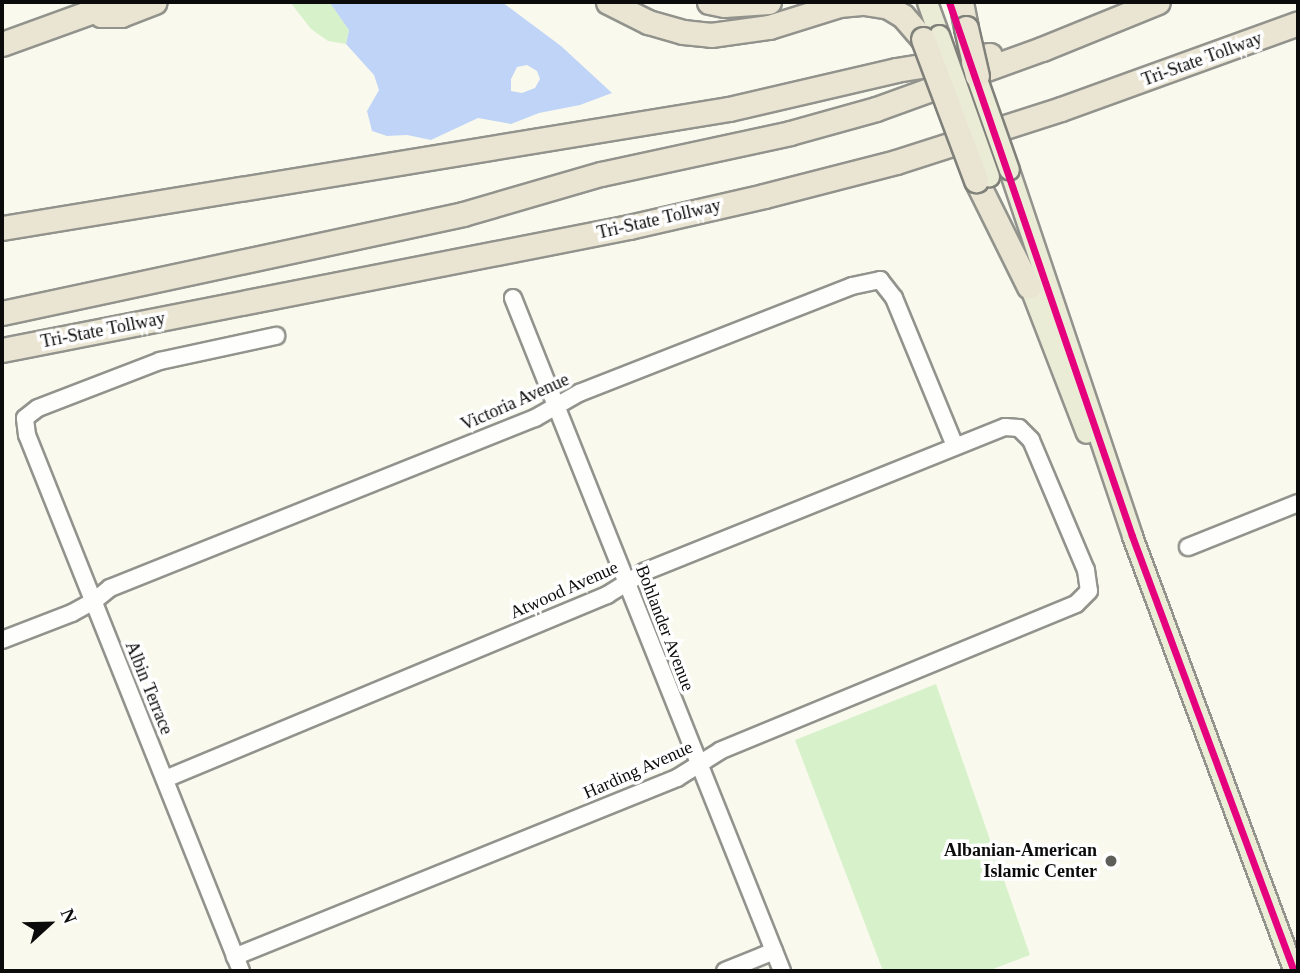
<!DOCTYPE html>
<style>
body{margin:0}
#map{position:relative;width:1300px;height:973px;overflow:hidden;background:#f9faed;font-family:Georgia,serif}
div>[style]{position:absolute}
[style*='--x']{left:calc(var(--x)*1px);top:calc(var(--y)*1px);width:calc(var(--w)*1px);rotate:calc(var(--a)*1deg)}
.green>*{inset:0;background:#d7f2cb}
.water>*{inset:0;background:#c0d4f7}
.roads{filter:drop-shadow(2px 0 #92938d) drop-shadow(-2px 0 #92938d) drop-shadow(0 2px #92938d) drop-shadow(0 -2px #92938d)}
.minor>*{height:16px;margin:-8px;padding:0 8px;transform-origin:8px;border-radius:8px;background:#fefefc}
.major>*{height:19px;margin:-9.5px;padding:0 9.5px;transform-origin:9.5px;border-radius:9.5px;background:#ebecd6}
.highway>*{height:23px;margin:-11.5px;padding:0 11.5px;transform-origin:11.5px;border-radius:11.5px;background:#eae5d2}
.bridges{filter:drop-shadow(2px 0 #7f807a) drop-shadow(-2px 0 #7f807a) drop-shadow(0 2px #7f807a) drop-shadow(0 -2px #7f807a)}
.major-bridge>*{height:19px;margin:-9.5px;padding:0 9.5px;transform-origin:9.5px;border-radius:9.5px;background:#ebecd6}
.highway-bridge>*{height:23px;margin:-11.5px;padding:0 11.5px;transform-origin:11.5px;border-radius:11.5px;background:#eae5d2}
.bus-1>*{height:7px;margin:-3.5px;padding:0 3.5px;transform-origin:3.5px;border-radius:3.5px;background:#e5007d}
.dots>*{width:19px;height:19px;translate:-50% -50%;box-sizing:border-box;border:4px solid #fff;border-radius:50%}
span{translate:-50% -50%;white-space:nowrap;text-align:center;line-height:1.15;-webkit-text-stroke:7px #fff;paint-order:stroke}
.street-label{font-size:18px;color:#0b0b0b}
.poi-label{font-size:18px;color:#0b0b0b;font-weight:700}
.right{translate:-100% -50%;text-align:right}
.frame{position:absolute;inset:0;border:4px solid #0b0b0b;pointer-events:none}
.north{position:absolute;left:14px;top:889px;width:70px;height:70px;-webkit-text-stroke:5px #fff;paint-order:stroke;rotate:68deg;font-size:19px;font-weight:700;line-height:28px;text-align:center;color:#0b0b0b}
.north::after{content:'';display:block;margin:auto;width:24px;height:32px;background:#0b0b0b;clip-path:polygon(50% 0,100% 100%,50% 72%,0 100%)}
</style>
<div id="map">
<div class="green">
<div style="clip-path:polygon(290px 2px,332px 2px,349px 30px,346px 44px,328px 41px,311px 29px)"></div>
<div style="clip-path:polygon(936px 684px,1030px 955px,988px 971px,883px 971px,795px 740px)"></div>
</div>
<div class="water">
<div style="clip-path:polygon(evenodd,502px 2px,561px 46px,612px 93px,580px 105px,539px 113px,511px 124px,478px 118px,431px 140px,407px 135px,387px 136px,372px 131px,367px 111px,379px 90px,374px 75px,346px 44px,349px 30px,330px 3px,502px 2px,527px 65px,537px 71px,540px 79px,535px 88px,522px 93px,511px 91px,511px 79px,517px 67px,527px 65px)"></div>
</div>
<div class="roads">
<div class="minor">
<div style="--x:513;--y:298;--w:725;--a:68.21"></div>
<div style="--x:1188;--y:547;--w:118;--a:-21.8"></div>
<div style="--x:2;--y:640;--w:75;--a:-21.1"></div>
<div style="--x:72;--y:613;--w:25;--a:-29"></div>
<div style="--x:94;--y:601;--w:21;--a:-39"></div>
<div style="--x:110;--y:588;--w:458;--a:-21.8"></div>
<div style="--x:535;--y:418;--w:51;--a:-29.6"></div>
<div style="--x:579;--y:393;--w:293;--a:-21.4"></div>
<div style="--x:852;--y:286;--w:29;--a:-12"></div>
<div style="--x:880;--y:280;--w:23;--a:52"></div>
<div style="--x:894;--y:298;--w:160;--a:67.6"></div>
<div style="--x:165;--y:779;--w:479;--a:-22.6"></div>
<div style="--x:607;--y:595;--w:44;--a:-31.9"></div>
<div style="--x:644;--y:572;--w:389;--a:-21.9"></div>
<div style="--x:1005;--y:427;--w:14;--a:4"></div>
<div style="--x:1019;--y:428;--w:17;--a:45"></div>
<div style="--x:1031;--y:440;--w:141;--a:67.1"></div>
<div style="--x:1086;--y:570;--w:21;--a:82"></div>
<div style="--x:1089;--y:591;--w:18;--a:135"></div>
<div style="--x:1076;--y:604;--w:385;--a:157.6"></div>
<div style="--x:720;--y:751;--w:51;--a:147.9"></div>
<div style="--x:677;--y:778;--w:477;--a:158"></div>
<div style="--x:241;--y:971;--w:577;--a:-111.76"></div>
<div style="--x:27;--y:435;--w:17;--a:-97"></div>
<div style="--x:25;--y:418;--w:16;--a:-38"></div>
<div style="--x:38;--y:408;--w:131;--a:-21.1"></div>
<div style="--x:160;--y:361;--w:119;--a:-12.2"></div>
<div style="--x:725;--y:971;--w:53;--a:-22.2"></div>
</div>
<div class="major">
<div style="--x:927;--y:2;--w:35;--a:70"></div>
<div style="--x:1009;--y:170;--w:386;--a:71.4"></div>
<div style="--x:1132;--y:536;--w:464;--a:69.6"></div>
<div style="--x:1025;--y:275;--w:169;--a:68.9"></div>
</div>
<div class="highway">
<div style="--x:608;--y:2;--w:45;--a:26.6"></div>
<div style="--x:648;--y:22;--w:36;--a:16"></div>
<div style="--x:683;--y:32;--w:28;--a:6"></div>
<div style="--x:711;--y:35;--w:59;--a:-7.9"></div>
<div style="--x:769;--y:27;--w:73;--a:-17.4"></div>
<div style="--x:839;--y:5;--w:25;--a:-5"></div>
<div style="--x:864;--y:3;--w:24;--a:9"></div>
<div style="--x:888;--y:7;--w:17;--a:31"></div>
<div style="--x:903;--y:16;--w:30;--a:49"></div>
<div style="--x:709;--y:2;--w:15;--a:11"></div>
<div style="--x:724;--y:5;--w:45;--a:-3.8"></div>
<div style="--x:961;--y:2;--w:26;--a:79"></div>
<div style="--x:101;--y:15;--w:20;--a:0"></div>
<div style="--x:121;--y:15;--w:36;--a:-21"></div>
<div style="--x:2;--y:44;--w:123;--a:-19.9"></div>
<div style="--x:976;--y:180;--w:119;--a:63.6"></div>
<div style="--x:2;--y:228;--w:737;--a:-9.3"></div>
<div style="--x:729;--y:109;--w:171;--a:-13.1"></div>
<div style="--x:896;--y:70;--w:95;--a:-9.1"></div>
<div style="--x:2;--y:313;--w:472;--a:-12.1"></div>
<div style="--x:463;--y:214;--w:144;--a:-16.2"></div>
<div style="--x:601;--y:174;--w:193;--a:-12.2"></div>
<div style="--x:790;--y:133;--w:89;--a:-15.6"></div>
<div style="--x:876;--y:109;--w:177;--a:-19.9"></div>
<div style="--x:1042;--y:49;--w:125;--a:-22.1"></div>
<div style="--x:2;--y:350;--w:639;--a:-11.1"></div>
<div style="--x:629;--y:227;--w:139;--a:-12.9"></div>
<div style="--x:764;--y:196;--w:136;--a:-14.4"></div>
<div style="--x:896;--y:162;--w:173;--a:-17.8"></div>
<div style="--x:1061;--y:109;--w:252;--a:-19.9"></div>
</div>
</div>
<div class="bridges">
<div class="major-bridge">
<div style="--x:939;--y:35;--w:150;--a:70.5"></div>
<div style="--x:971;--y:62;--w:114;--a:70.6"></div>
</div>
<div class="highway-bridge">
<div style="--x:966;--y:28;--w:49;--a:77.1"></div>
<div style="--x:923;--y:39;--w:151;--a:69.4"></div>
</div>
</div>
<div class="bus-1">
<div style="--x:949;--y:2;--w:564;--a:71.08"></div>
<div style="--x:1132;--y:536;--w:464;--a:69.6"></div>
</div>
<div class="dots">
<div style="left:1111px;top:861px;background:#5e5f5a"></div>
</div>
<div class="street-label">
<span style="left:1202px;top:59px;rotate:-20deg">Tri-State Tollway</span>
<span style="left:659px;top:219px;rotate:-13deg">Tri-State Tollway</span>
<span style="left:103px;top:330px;rotate:-11deg">Tri-State Tollway</span>
<span style="left:515px;top:402px;rotate:-24deg">Victoria Avenue</span>
<span style="left:564px;top:590px;rotate:-24deg">Atwood Avenue</span>
<span style="left:665px;top:628px;rotate:69deg">Bohlander Avenue</span>
<span style="left:149px;top:688px;rotate:68deg">Albin Terrace</span>
<span style="left:638px;top:770px;rotate:-24deg">Harding Avenue</span>
</div>
<div class="poi-label">
<span class="right" style="left:1097px;top:861px">Albanian-American<br>Islamic Center</span>
</div>
<div class="frame"></div>
<div class="north">N</div>
</div>
